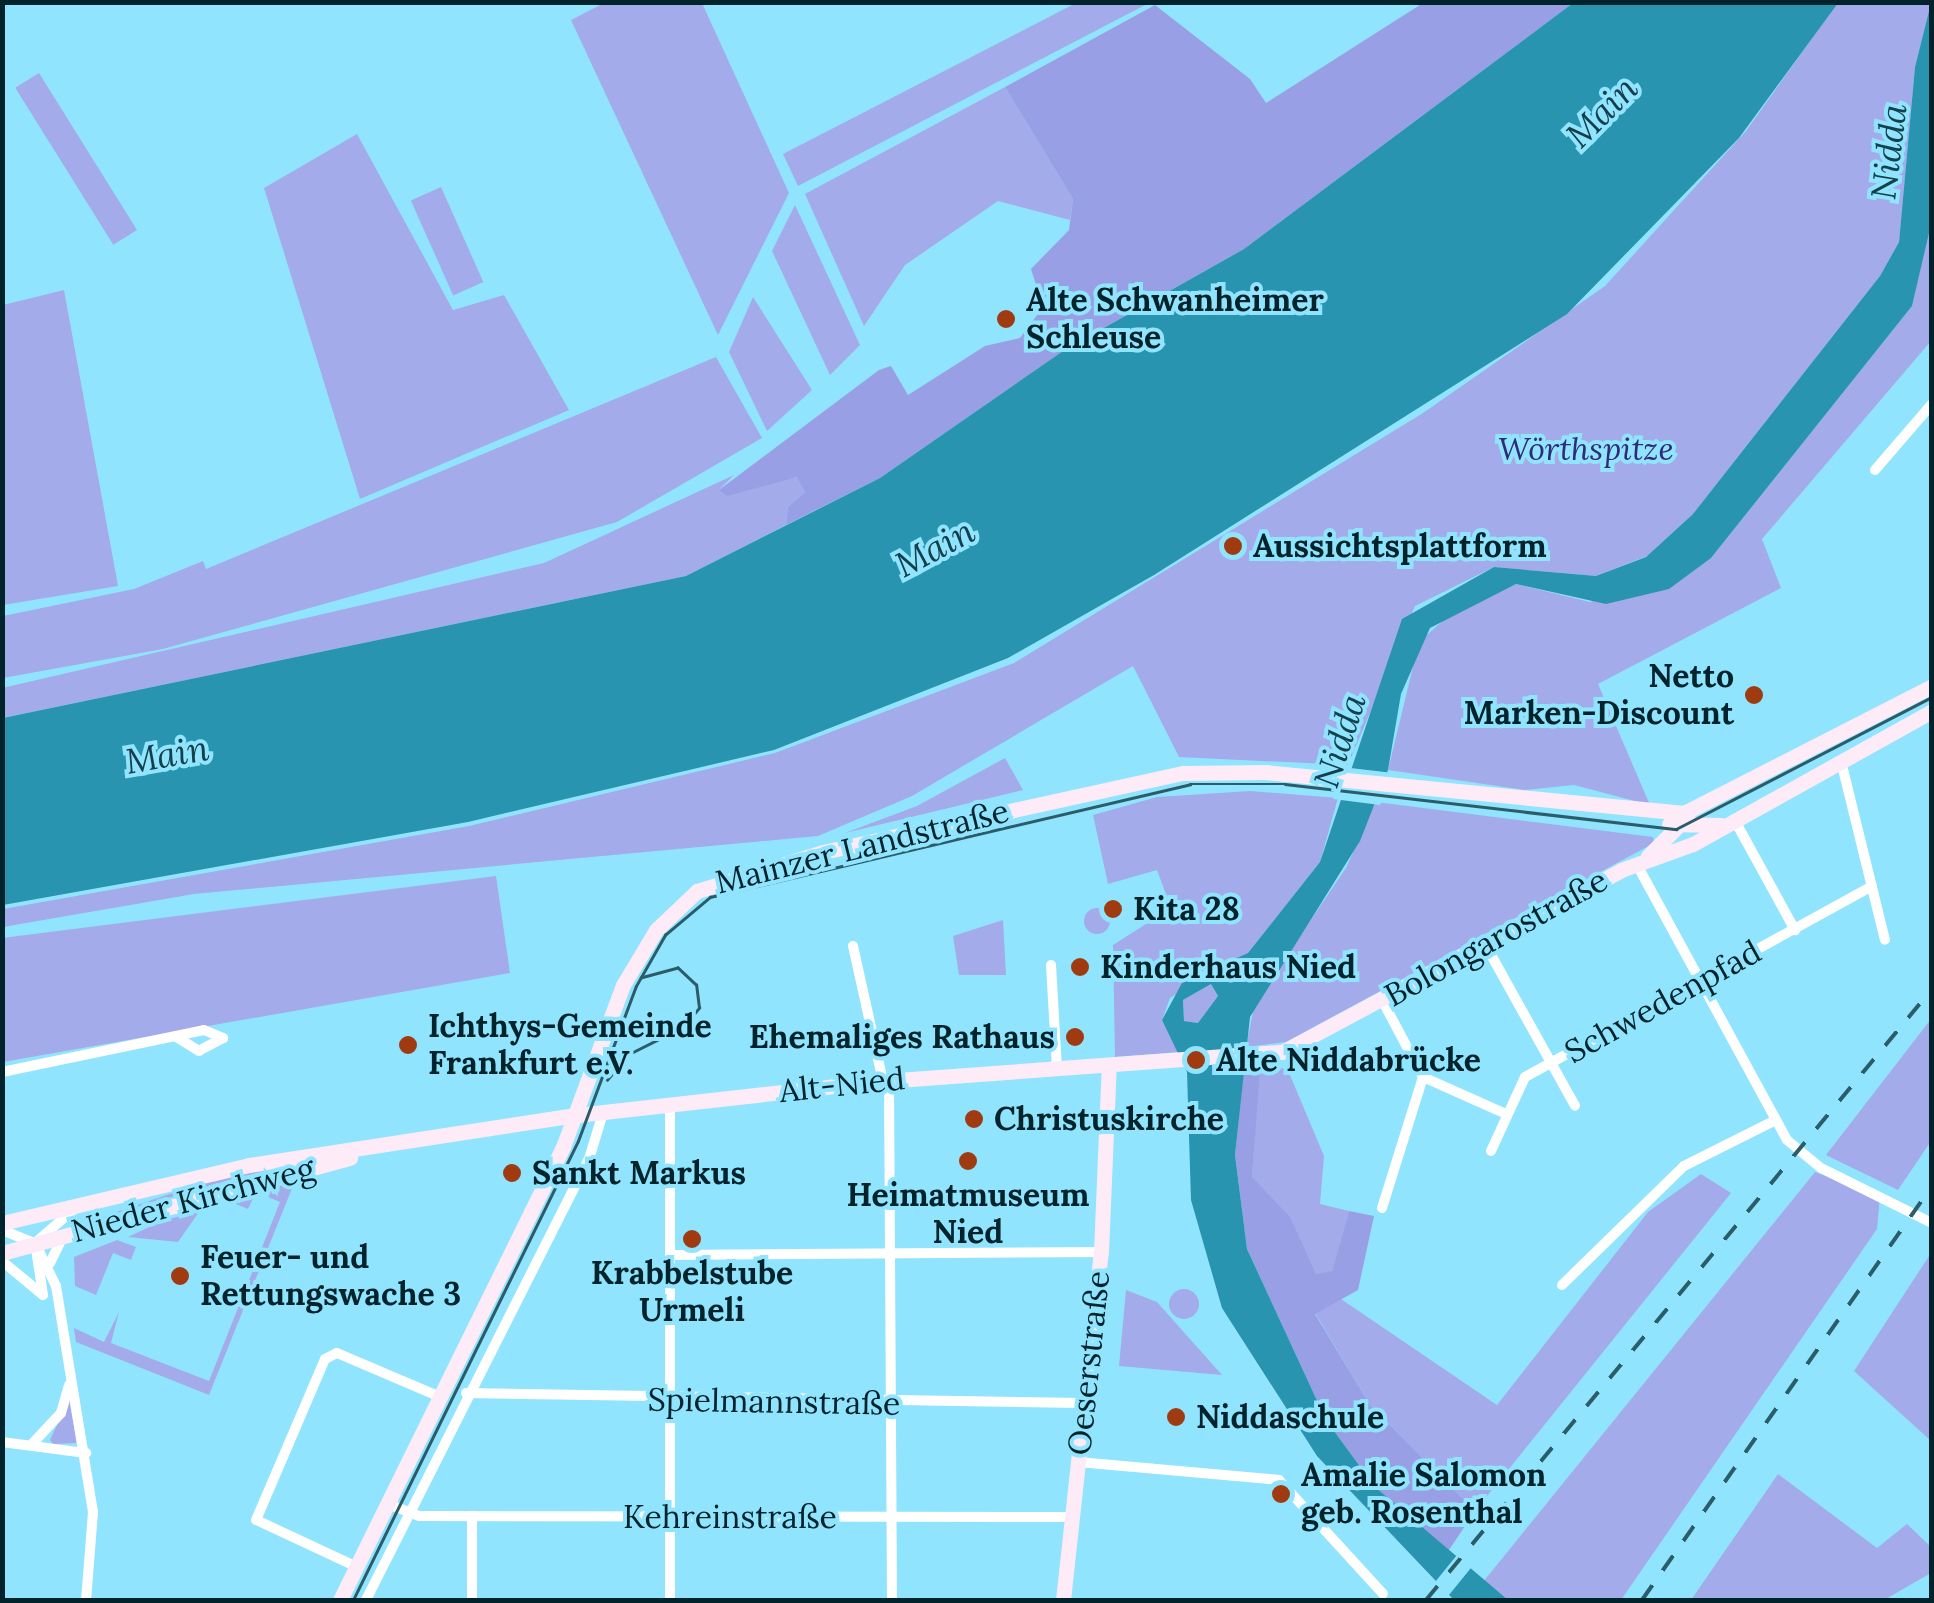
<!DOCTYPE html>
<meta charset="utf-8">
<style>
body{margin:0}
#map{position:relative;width:1934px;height:1603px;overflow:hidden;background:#91e4fd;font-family:Lora,serif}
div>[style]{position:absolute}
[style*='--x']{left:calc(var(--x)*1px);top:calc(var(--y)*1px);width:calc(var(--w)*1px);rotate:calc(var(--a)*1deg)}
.green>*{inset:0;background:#a4abea;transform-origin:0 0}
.round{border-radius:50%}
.forest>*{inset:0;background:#999fe5}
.water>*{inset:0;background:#2894af}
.pier>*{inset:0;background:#91e4fd;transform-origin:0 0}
.street>*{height:10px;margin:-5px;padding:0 5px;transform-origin:5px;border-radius:5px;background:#fff}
.secondary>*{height:15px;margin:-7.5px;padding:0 7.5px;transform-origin:7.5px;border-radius:7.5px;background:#feebf8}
.tram>*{height:2.5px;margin:-1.25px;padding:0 1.25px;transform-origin:1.25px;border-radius:1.25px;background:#2b5c6a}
.rail>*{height:4px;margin-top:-2px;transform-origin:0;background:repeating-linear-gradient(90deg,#2b5c6a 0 18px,transparent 0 36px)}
.dots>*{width:28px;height:28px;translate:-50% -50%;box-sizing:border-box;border:5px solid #91e4fd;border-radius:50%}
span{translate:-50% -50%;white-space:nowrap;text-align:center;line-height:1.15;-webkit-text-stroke:8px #91e4fd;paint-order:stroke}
.poi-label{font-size:32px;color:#00232c;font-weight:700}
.left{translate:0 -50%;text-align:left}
.right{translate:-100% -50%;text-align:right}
.park-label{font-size:32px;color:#2f2a7a;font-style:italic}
.street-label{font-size:32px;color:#00232c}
.water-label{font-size:35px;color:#13404d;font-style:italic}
.frame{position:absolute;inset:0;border:5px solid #00232c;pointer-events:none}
</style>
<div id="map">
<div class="green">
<div style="clip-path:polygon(1078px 2px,1149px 3px,798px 186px,783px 154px)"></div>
<div style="clip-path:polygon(604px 3px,702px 3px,789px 193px,718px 335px,571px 20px)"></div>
<div style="clip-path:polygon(1837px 3px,1931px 3px,1915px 67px,1899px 242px,1880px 276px,1693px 514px,1647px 556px,1596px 576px,1494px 567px,1415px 606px,1348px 765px,1179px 757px,1133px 666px,912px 796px,818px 836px,194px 894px,3px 927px,3px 909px,469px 826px,775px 753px,1014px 663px,1423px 413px,1605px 286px,1746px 131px)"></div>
<div style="left:39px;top:73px;width:185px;height:28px;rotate:58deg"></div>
<div style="clip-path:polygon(1005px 87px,1073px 199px,1070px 220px,998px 201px,905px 265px,864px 326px,805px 194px)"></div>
<div style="clip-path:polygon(357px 134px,453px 310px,504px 295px,569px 410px,360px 499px,264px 188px)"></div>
<div style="left:441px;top:187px;width:104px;height:33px;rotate:66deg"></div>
<div style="clip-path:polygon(795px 205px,860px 345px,830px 375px,772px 251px)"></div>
<div style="clip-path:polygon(1931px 220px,1931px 341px,1762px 539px,1781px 588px,1598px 684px,1650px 805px,1574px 785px,1525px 790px,1388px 770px,1419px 642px,1455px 610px,1516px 584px,1590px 602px,1711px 558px,1912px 306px)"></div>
<div style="clip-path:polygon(64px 290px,118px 586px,3px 605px,3px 305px)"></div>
<div style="clip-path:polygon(753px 297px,812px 390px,767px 431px,729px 352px)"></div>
<div style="clip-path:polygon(716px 357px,762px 438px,617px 522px,163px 649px,3px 678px,3px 616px,134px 589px,203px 561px,206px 569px)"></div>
<div style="clip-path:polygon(734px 475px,719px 490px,798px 477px,805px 492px,788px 507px,786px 525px,686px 576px,3px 718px,2px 688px,544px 563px)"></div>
<div style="clip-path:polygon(1005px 758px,1023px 790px,845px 833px,917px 806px)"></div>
<div style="clip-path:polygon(1250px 791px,1338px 798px,1320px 862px,1248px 953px,1170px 998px,1162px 1020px,1180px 1052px,1115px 1057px,1113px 945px,1171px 908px,1157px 870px,1108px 884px,1093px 815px,1157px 797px)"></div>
<div style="clip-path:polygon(1376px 802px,1653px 837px,1654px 843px,1286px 1042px,1246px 1047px,1255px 1002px,1346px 868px)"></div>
<div style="clip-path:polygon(496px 876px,510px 973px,3px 1062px,2px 938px)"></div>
<div class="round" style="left:1084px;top:908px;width:26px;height:26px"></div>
<div style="clip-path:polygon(1003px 920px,1006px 975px,959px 975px,953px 936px)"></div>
<div style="clip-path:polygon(1211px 984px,1218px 996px,1198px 1023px,1184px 1021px,1183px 1000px)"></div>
<div style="clip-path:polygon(1931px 1019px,1931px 1141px,1898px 1190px,1826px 1155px)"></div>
<div style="clip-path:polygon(1287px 1068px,1324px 1156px,1320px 1204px,1349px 1211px,1332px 1272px,1316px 1274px,1252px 1177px,1257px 1080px,1260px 1070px)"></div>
<div style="clip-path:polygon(291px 1166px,239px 1177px,84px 1223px,238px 1171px)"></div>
<div style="clip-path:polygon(1815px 1172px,1880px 1196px,1877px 1229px,1621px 1600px,1508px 1600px,1483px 1582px)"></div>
<div style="clip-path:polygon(1701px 1174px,1731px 1193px,1475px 1511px,1370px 1405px,1315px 1313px,1338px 1297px,1497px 1405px,1648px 1212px)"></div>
<div style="clip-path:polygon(295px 1181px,209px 1395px,76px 1342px,74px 1328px,104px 1342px,119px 1312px,111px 1343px,209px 1381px,280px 1202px,256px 1192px,248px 1209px,226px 1200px,255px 1191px)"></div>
<div style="clip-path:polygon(199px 1212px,178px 1242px,128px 1237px,164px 1220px)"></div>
<div style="clip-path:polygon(117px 1240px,136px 1247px,131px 1260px,113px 1253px,96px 1295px,75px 1286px,74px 1257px)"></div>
<div style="clip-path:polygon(1931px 1253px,1931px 1441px,1854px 1371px)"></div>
<div class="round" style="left:1169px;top:1289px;width:30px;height:30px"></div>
<div style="clip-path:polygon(1126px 1290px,1157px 1302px,1222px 1375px,1119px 1366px)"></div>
<div style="clip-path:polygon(69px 1399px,77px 1443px,53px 1444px,50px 1440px)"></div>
<div style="clip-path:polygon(1778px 1474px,1877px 1548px,1907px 1524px,1931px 1547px,1931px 1573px,1884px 1600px,1691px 1600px)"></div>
</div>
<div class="forest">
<div style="clip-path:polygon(1423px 3px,1573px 3px,1244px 249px,1063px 351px,880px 478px,786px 525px,788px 507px,805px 492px,797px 477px,727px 496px,719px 490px,879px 370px,891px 366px,908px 395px,985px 346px,1020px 338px,1043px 307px,1031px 269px,1069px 230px,1073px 199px,1005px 87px,1155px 5px,1250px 79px,1266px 103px)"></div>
<div style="clip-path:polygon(1244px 1068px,1260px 1070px,1252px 1177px,1290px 1217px,1316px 1274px,1332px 1271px,1349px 1211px,1374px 1216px,1358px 1290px,1315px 1314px,1370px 1405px,1475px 1511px,1447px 1553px,1375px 1487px,1326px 1420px,1247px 1249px,1235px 1155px)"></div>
</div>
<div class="water">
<div style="clip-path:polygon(1573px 3px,1838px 3px,1739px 138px,1567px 314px,1154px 575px,1008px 658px,774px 750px,468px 822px,3px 905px,3px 718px,686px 576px,880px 478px,1063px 351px,1244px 249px)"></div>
<div style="clip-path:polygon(evenodd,1931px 3px,1932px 220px,1912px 306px,1711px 558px,1669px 589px,1606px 604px,1516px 584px,1430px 628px,1401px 694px,1388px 770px,1360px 841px,1250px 1017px,1235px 1155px,1247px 1249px,1326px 1420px,1375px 1487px,1508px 1600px,1454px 1600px,1317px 1456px,1222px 1308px,1191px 1200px,1187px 1072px,1162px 1020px,1182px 983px,1248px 953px,1320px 862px,1402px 619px,1494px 567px,1596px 576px,1646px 557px,1693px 514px,1880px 276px,1899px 242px,1915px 67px,1931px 3px,1211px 984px,1218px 996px,1198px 1023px,1184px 1021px,1183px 1000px,1211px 984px)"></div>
</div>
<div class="pier">
<div style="clip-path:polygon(1342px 767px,1393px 773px,1380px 805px,1333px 799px)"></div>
<div style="left:1457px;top:1555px;width:19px;height:40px;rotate:39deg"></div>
</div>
<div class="street">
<div style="--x:1875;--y:470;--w:87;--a:-49.2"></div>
<div style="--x:1841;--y:761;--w:184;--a:76.2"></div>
<div style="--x:1734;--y:819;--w:127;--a:61.2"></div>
<div style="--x:1636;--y:863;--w:315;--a:61.4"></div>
<div style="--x:1787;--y:1140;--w:44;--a:39.5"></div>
<div style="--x:1821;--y:1168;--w:124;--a:26.4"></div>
<div style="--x:1485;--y:944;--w:185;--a:60.9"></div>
<div style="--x:853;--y:946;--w:138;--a:77.5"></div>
<div style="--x:1051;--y:965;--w:103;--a:86.7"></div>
<div style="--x:1382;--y:1000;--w:87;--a:62"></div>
<div style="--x:1423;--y:1077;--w:91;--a:24"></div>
<div style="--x:2;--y:1072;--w:206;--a:-11.7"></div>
<div style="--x:204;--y:1030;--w:21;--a:23"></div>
<div style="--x:223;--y:1038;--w:27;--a:152"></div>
<div style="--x:199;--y:1051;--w:28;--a:-148"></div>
<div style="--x:889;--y:1080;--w:520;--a:89.67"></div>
<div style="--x:1491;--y:1151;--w:81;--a:-65.3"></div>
<div style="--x:1525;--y:1077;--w:396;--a:-28.8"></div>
<div style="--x:1382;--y:1208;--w:137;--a:-72.6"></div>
<div style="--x:2;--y:1230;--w:35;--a:22"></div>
<div style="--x:35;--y:1243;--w:48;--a:64"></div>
<div style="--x:56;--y:1286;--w:229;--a:80.7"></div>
<div style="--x:93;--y:1512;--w:88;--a:94.5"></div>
<div style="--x:671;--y:1255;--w:430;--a:-0.4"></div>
<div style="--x:2;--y:1261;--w:53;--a:39.7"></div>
<div style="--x:50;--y:1263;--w:32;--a:-64"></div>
<div style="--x:1562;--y:1285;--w:170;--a:-44.3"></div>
<div style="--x:1684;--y:1166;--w:101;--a:-26.6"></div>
<div style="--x:43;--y:1295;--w:53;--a:-98.7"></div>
<div style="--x:35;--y:1243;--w:50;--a:-41"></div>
<div style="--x:466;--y:1393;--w:618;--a:0.93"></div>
<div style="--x:2;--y:1442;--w:85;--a:7.5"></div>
<div style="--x:33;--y:1443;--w:41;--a:-47"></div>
<div style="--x:61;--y:1413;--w:29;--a:-74"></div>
<div style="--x:1078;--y:1462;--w:202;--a:5.1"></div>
<div style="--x:1279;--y:1480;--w:154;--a:47.6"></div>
<div style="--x:388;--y:1504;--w:33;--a:21"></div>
<div style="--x:419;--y:1516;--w:655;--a:0.09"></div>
<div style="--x:472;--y:1516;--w:84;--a:90"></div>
<div style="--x:357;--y:1567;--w:111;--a:-155"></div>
<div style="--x:256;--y:1520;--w:175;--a:-66.8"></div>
<div style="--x:325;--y:1359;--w:13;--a:-27"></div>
<div style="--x:337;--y:1353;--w:112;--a:23.1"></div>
<div style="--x:366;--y:1600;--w:494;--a:-63.2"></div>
<div style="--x:589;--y:1159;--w:48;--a:-73.1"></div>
<div style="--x:670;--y:1600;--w:496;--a:-90"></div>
</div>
<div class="secondary">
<div style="--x:1669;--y:824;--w:52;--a:1.1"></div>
<div style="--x:1648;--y:856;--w:55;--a:-45"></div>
<div style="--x:2;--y:1223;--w:254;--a:-13.2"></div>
<div style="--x:249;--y:1165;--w:332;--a:-8.7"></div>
<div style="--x:577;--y:1115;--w:295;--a:-6.4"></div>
<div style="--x:870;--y:1082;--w:413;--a:-4.2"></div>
<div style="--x:1282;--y:1052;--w:385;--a:-28.2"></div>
<div style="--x:1621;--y:870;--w:77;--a:-19.9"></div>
<div style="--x:1693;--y:844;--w:274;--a:-29.1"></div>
<div style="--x:2;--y:1253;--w:361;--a:-15.3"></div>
<div style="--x:340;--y:1600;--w:505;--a:-63.79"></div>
<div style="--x:563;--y:1147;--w:173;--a:-69.7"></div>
<div style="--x:623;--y:985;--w:64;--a:-59"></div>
<div style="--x:656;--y:930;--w:57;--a:-43.6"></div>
<div style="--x:697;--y:891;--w:132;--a:-17.2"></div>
<div style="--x:823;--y:852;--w:369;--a:-12.4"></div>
<div style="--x:1183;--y:773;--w:82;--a:-0.7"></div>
<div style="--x:1265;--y:772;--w:421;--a:5.6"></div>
<div style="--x:1684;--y:813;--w:279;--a:-27.1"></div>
<div style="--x:1063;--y:1600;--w:350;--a:-83.8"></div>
<div style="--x:1101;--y:1252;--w:187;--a:-87.6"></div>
</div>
<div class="tram">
<div style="--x:607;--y:1080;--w:34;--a:-50"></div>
<div style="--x:629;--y:1054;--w:60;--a:-26.6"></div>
<div style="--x:683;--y:1027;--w:25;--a:-50"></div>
<div style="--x:699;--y:1008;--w:23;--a:-97"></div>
<div style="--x:696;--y:985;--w:25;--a:-137"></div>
<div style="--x:678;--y:968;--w:38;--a:165"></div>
<div style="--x:353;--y:1600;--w:511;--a:-63.89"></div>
<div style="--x:578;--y:1141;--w:165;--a:-69.5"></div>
<div style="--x:636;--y:986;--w:59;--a:-60.4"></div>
<div style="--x:665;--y:935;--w:59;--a:-40.2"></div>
<div style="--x:710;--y:897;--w:493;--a:-13.2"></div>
<div style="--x:1190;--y:784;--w:95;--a:0"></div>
<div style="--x:1285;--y:784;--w:394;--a:6.6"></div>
<div style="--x:1676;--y:829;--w:288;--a:-27.3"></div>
</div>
<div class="rail">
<div style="--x:1426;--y:1600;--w:793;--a:-50.37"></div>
<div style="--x:1642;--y:1600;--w:505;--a:-54.99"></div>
</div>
<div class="dots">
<div style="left:1006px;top:319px;background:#a03a11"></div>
<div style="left:1233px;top:546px;background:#a03a11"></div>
<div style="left:1754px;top:695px;background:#a03a11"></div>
<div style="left:1113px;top:909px;background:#a03a11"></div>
<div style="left:1080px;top:967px;background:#a03a11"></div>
<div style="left:1075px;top:1037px;background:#a03a11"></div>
<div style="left:408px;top:1045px;background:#a03a11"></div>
<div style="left:1196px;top:1060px;background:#a03a11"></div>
<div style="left:974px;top:1119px;background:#a03a11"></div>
<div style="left:968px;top:1161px;background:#a03a11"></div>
<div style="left:512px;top:1173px;background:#a03a11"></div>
<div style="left:692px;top:1239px;background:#a03a11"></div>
<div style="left:180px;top:1276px;background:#a03a11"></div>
<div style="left:1176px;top:1417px;background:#a03a11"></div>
<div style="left:1281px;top:1494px;background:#a03a11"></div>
</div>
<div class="poi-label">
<span class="left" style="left:1026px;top:319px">Alte Schwanheimer<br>Schleuse</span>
<span class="left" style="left:1253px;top:546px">Aussichtsplattform</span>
<span class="right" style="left:1734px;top:695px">Netto<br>Marken-Discount</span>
<span class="left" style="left:1133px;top:909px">Kita 28</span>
<span class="left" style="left:1100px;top:967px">Kinderhaus Nied</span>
<span class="left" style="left:428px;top:1045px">Ichthys-Gemeinde<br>Frankfurt e.V.</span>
<span class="right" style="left:1055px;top:1037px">Ehemaliges Rathaus</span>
<span class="left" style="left:1216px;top:1060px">Alte Niddabrücke</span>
<span class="left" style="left:994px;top:1119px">Christuskirche</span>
<span class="left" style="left:532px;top:1173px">Sankt Markus</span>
<span style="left:968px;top:1214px">Heimatmuseum<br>Nied</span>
<span class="left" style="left:200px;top:1276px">Feuer- und<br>Rettungswache 3</span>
<span style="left:692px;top:1292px">Krabbelstube<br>Urmeli</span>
<span class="left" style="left:1196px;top:1417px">Niddaschule</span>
<span class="left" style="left:1301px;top:1494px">Amalie Salomon<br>geb. Rosenthal</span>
</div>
<div class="park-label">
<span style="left:1586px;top:449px">Wörthspitze</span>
</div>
<div class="street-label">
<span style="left:862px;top:847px;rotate:-14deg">Mainzer Landstraße</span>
<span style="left:1496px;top:938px;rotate:-29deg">Bolongarostraße</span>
<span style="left:1663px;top:1002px;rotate:-29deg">Schwedenpfad</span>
<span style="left:842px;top:1085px;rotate:-6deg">Alt-Nied</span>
<span style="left:193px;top:1200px;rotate:-15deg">Nieder Kirchweg</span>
<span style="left:1089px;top:1363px;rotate:-84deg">Oeserstraße</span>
<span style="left:774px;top:1402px;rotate:1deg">Spielmannstraße</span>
<span style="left:730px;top:1517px">Kehreinstraße</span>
</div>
<div class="water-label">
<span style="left:1602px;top:112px;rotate:-45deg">Main</span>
<span style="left:1889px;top:152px;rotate:-83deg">Nidda</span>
<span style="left:935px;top:548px;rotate:-28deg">Main</span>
<span style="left:1340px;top:741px;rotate:-72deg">Nidda</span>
<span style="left:167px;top:755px;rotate:-10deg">Main</span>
</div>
<div class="frame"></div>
</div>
